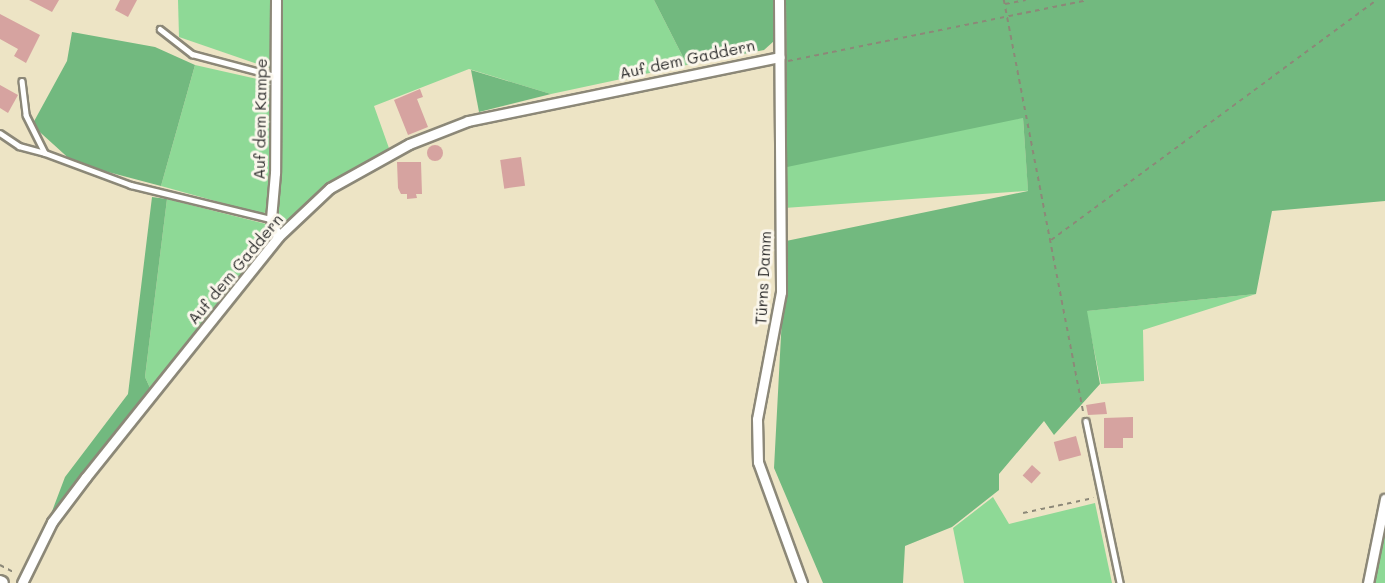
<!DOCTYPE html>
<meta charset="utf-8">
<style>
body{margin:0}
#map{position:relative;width:1385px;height:583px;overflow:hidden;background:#ede4c5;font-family:Mali,sans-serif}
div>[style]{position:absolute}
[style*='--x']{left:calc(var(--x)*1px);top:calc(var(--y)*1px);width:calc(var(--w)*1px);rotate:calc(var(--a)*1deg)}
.green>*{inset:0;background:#8ed996;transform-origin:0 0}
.forest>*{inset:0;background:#72b97f}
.building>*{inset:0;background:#d6a3a0;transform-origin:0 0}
.round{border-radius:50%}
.path>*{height:1.5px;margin-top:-0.75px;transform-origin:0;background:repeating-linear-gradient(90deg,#8c8878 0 4.5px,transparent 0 9px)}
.roads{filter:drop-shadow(2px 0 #8c8878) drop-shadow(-2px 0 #8c8878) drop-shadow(0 2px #8c8878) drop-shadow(0 -2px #8c8878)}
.lane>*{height:4.5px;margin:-2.25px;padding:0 2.25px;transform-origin:2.25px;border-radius:2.25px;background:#fff}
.street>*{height:9px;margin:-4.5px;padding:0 4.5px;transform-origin:4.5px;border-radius:4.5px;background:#fff}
.secondary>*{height:12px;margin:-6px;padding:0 6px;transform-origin:6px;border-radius:6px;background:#fff}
span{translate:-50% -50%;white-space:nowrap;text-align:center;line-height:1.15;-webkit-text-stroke:6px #fbf7ec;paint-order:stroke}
.street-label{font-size:16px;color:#2b2b2b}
</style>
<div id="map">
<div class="green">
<div style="clip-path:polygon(178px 0,272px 0,272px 69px,179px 37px)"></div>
<div style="clip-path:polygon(280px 0,654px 0,687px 65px,551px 94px,469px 69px,374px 106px,390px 151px,288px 223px,281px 222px,276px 216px,280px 157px)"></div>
<div style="clip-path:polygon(195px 65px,271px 82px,268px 211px,262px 214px,161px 186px)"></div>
<div style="left:1023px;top:118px;width:73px;height:241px;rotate:86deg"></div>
<div style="clip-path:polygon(167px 199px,270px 225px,266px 246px,150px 388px,145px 377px)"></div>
<div style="clip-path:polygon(1256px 294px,1143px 330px,1144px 381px,1101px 384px,1086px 311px)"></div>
<div style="clip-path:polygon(993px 497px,1009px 524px,1095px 503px,1112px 583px,964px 583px,953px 528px)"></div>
<div style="clip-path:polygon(1385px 529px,1385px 583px,1374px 583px)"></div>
</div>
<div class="forest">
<div style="clip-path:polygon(654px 0,774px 0,774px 41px,764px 50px,687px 65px)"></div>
<div style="clip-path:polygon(786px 0,1385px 0,1385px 201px,1272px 211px,1256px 294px,1087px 311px,1100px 384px,1054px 435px,1044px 421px,999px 474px,999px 490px,952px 527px,905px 546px,903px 583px,823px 583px,774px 468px,786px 241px,1028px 191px,1023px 118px,787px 167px)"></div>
<div style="clip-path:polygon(72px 32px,155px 47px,195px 65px,161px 186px,74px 163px,32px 125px,67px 61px)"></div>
<div style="clip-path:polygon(471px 70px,551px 94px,479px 112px)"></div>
<div style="clip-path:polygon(152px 197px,167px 199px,145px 377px,150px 388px,51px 514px,65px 477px,128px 394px)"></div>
</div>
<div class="building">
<div style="clip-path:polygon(29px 0,59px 0,52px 12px)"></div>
<div style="clip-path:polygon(120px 0,137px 0,128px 17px,115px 10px)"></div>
<div style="clip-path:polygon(0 14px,40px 35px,26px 63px,14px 56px,18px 49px,0 39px)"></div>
<div style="clip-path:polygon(0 85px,18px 95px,8px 113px,0 108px)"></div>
<div style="clip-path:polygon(420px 89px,423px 97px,417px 99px,428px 127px,408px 135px,394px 100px)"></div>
<div class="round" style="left:427px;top:145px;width:16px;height:16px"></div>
<div style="left:521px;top:157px;width:29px;height:21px;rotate:82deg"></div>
<div style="clip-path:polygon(397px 162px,421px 162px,422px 194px,416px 194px,417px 198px,407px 199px,407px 194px,401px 194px,398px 188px)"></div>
<div style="clip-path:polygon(1105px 402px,1107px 414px,1088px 415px,1086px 405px)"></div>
<div style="clip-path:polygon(1133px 417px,1133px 438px,1123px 438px,1123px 448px,1104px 448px,1104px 418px)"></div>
<div style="left:1076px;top:436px;width:20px;height:23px;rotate:75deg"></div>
<div style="left:1032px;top:465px;width:12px;height:14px;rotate:42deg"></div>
</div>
<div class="path">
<div style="--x:1004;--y:0;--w:422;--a:79.1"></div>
<div style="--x:1005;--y:4;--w:21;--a:-11"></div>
<div style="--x:788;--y:61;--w:305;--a:-11.5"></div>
<div style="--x:1051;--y:240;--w:404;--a:-36.4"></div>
<div style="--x:1023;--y:513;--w:72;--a:-12.1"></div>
<div style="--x:0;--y:565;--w:17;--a:28"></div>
</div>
<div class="roads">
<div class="lane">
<div style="--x:160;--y:29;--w:41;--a:38"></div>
<div style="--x:192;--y:54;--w:86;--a:14.8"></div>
<div style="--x:22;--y:81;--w:34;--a:83"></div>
<div style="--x:26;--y:115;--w:42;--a:63.4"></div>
<div style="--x:45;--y:153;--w:92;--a:20.4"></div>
<div style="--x:131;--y:185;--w:143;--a:13.7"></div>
<div style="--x:0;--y:133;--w:23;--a:34"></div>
<div style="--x:19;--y:146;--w:27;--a:15"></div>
<div style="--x:1086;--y:421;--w:166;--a:78.1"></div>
</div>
<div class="street">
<div style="--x:276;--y:0;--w:173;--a:90.3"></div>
<div style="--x:275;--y:173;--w:46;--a:95"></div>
<div style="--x:271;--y:219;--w:19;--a:69"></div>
<div style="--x:779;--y:0;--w:292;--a:89.6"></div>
<div style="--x:781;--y:292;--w:129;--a:100.7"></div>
<div style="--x:757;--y:419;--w:43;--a:88.7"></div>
<div style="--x:758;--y:462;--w:129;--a:70"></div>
<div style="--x:22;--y:583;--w:68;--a:-63.8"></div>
<div style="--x:52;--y:522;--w:56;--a:-52.9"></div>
<div style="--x:86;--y:477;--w:307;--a:-51.3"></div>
<div style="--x:278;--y:237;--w:71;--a:-43.3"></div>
<div style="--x:330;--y:188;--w:90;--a:-29.1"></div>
<div style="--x:409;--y:144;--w:63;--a:-21.3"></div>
<div style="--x:468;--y:121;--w:318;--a:-11.6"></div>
<div style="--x:1368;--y:583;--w:86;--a:-78.6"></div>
</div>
<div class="secondary">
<div style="--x:0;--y:582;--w:2;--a:27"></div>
</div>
</div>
<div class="street-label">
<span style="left:687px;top:59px;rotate:-12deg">Auf dem Gaddern</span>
<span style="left:260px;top:119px;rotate:-89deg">Auf dem Kampe</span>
<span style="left:235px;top:269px;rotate:-50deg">Auf dem Gaddern</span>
<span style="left:763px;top:278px;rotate:-87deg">Türns Damm</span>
</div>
</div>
